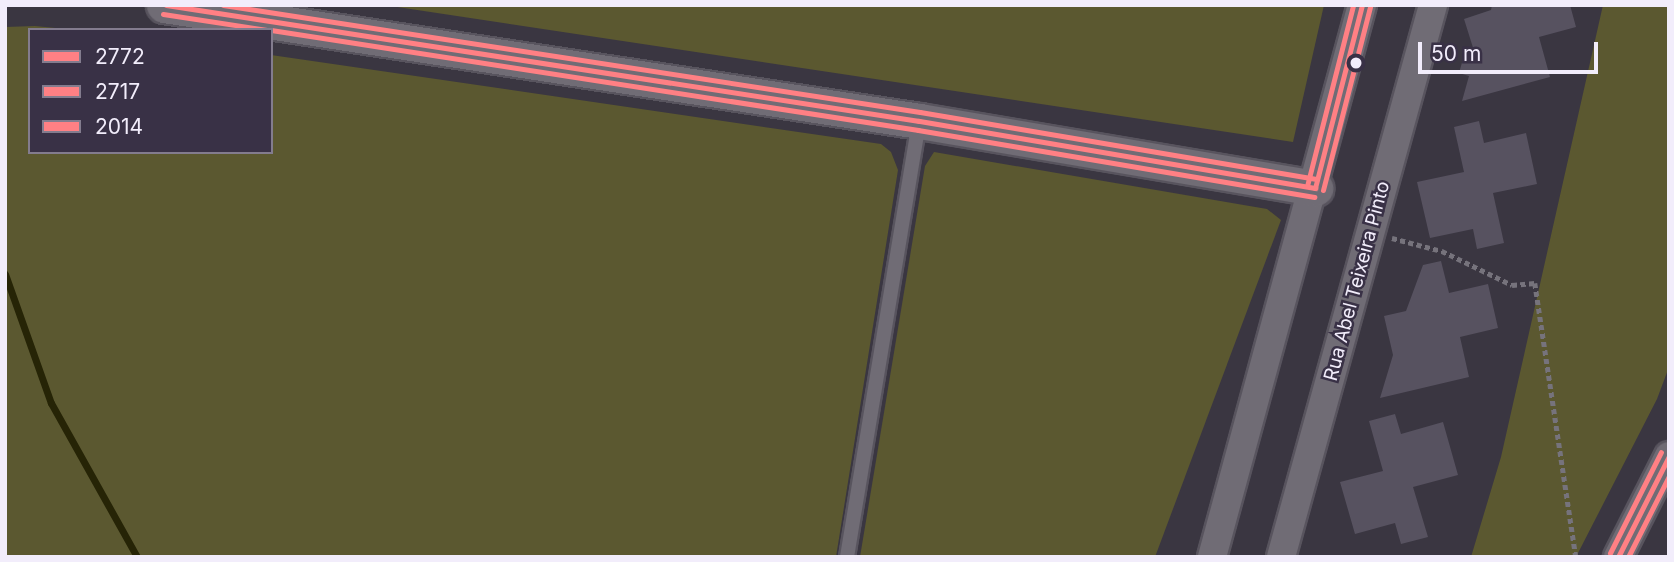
<!DOCTYPE html>
<style>
body{margin:0}
#map{position:relative;width:1674px;height:562px;overflow:hidden;background:#3a3641;font-family:Inter,sans-serif}
div>[style]{position:absolute}
[style*='--x']{left:calc(var(--x)*1px);top:calc(var(--y)*1px);width:calc(var(--w)*1px);rotate:calc(var(--a)*1deg)}
.green>*{inset:0;background:#5b5830}
.stream>*{height:7px;margin:-3.5px;padding:0 3.5px;transform-origin:3.5px;border-radius:3.5px;background:#262406}
.building>*{inset:0;background:#575260}
.path>*{height:4.5px;margin-top:-2.25px;transform-origin:0;background:repeating-linear-gradient(90deg,#76737c 0 5px,transparent 0 8.5px)}
.roads{filter:drop-shadow(2px 0 #58545e) drop-shadow(-2px 0 #58545e) drop-shadow(0 2px #58545e) drop-shadow(0 -2px #58545e)}
.service>*{height:14px;margin:-7px;padding:0 7px;transform-origin:7px;border-radius:7px;background:#706c75}
.minor>*{height:28px;margin:-14px;padding:0 14px;transform-origin:14px;border-radius:14px;background:#706c75}
.tertiary>*{height:35px;margin:-17.5px;padding:0 17.5px;transform-origin:17.5px;border-radius:17.5px;background:#706c75}
.bus-1>*{height:5px;margin:-2.5px;padding:0 2.5px;transform-origin:2.5px;border-radius:2.5px;background:#ff8084}
.bus-2>*{height:5px;margin:-2.5px;padding:0 2.5px;transform-origin:2.5px;border-radius:2.5px;background:#ff8084}
.bus-3>*{height:5px;margin:-2.5px;padding:0 2.5px;transform-origin:2.5px;border-radius:2.5px;background:#ff8084}
.dots>*{width:19px;height:19px;translate:-50% -50%;box-sizing:border-box;border:4px solid #393146;border-radius:50%}
span{translate:-50% -50%;white-space:nowrap;text-align:center;line-height:1.15;-webkit-text-stroke:5px #393146;paint-order:stroke}
.street-label{font-size:19px;color:#f2edfb}
.frame{position:absolute;inset:0;border:7px solid #f2edfb;pointer-events:none}
.legend{position:absolute;left:28px;top:28px;width:245px;height:126px;box-sizing:border-box;background:#393146;border:2px solid #837c8e;margin:0;padding:9px 12px;list-style:none;font-size:21px;color:#f2edfb}
.legend li{display:flex;align-items:center;gap:14px;height:35px}
.legend b{width:35px;border:2px solid #837c8e}
.scale{position:absolute;left:1418px;top:42px;width:180px;height:32px;box-sizing:border-box;border:4px solid #f2edfb;border-top:0;padding-left:9px;font-size:21px;line-height:24px;white-space:nowrap;color:#f2edfb;-webkit-text-stroke:5px #393146;paint-order:stroke}
</style>
<div id="map">
<div class="green">
<div style="clip-path:polygon(384px 5px,1324px 5px,1293px 142px)"></div>
<div style="clip-path:polygon(1603px 5px,1669px 5px,1669px 367px,1657px 399px,1576px 557px,1471px 557px,1501px 457px)"></div>
<div style="clip-path:polygon(35px 26px,76px 30px,30px 30px,30px 152px,271px 152px,271px 55px,881px 144px,891px 152px,898px 170px,836px 557px,5px 557px,5px 27px)"></div>
<div style="clip-path:polygon(934px 152px,1267px 209px,1281px 220px,1155px 557px,860px 557px,925px 166px)"></div>
</div>
<div class="stream">
<div style="--x:5;--y:274;--w:137;--a:70.4"></div>
<div style="--x:51;--y:403;--w:176;--a:60.8"></div>
</div>
<div class="building">
<div style="clip-path:polygon(1492px 5px,1570px 5px,1576px 27px,1539px 37px,1550px 77px,1462px 101px,1469px 76px,1459px 73px,1465px 52px,1475px 54px,1464px 19px,1491px 10px)"></div>
<div style="clip-path:polygon(1479px 121px,1484px 143px,1526px 133px,1537px 184px,1493px 193px,1504px 243px,1477px 249px,1473px 229px,1430px 238px,1417px 182px,1464px 172px,1454px 127px)"></div>
<div style="clip-path:polygon(1441px 261px,1449px 293px,1488px 284px,1498px 328px,1460px 337px,1469px 377px,1380px 398px,1393px 355px,1384px 316px,1406px 311px,1423px 265px)"></div>
<div style="clip-path:polygon(1395px 414px,1401px 434px,1443px 422px,1458px 475px,1413px 487px,1428px 537px,1401px 544px,1395px 523px,1355px 534px,1340px 482px,1383px 471px,1369px 421px)"></div>
</div>
<div class="path">
<div style="--x:1392;--y:238;--w:52;--a:14.6"></div>
<div style="--x:1442;--y:251;--w:78;--a:25.9"></div>
<div style="--x:1512;--y:285;--w:23;--a:-5"></div>
<div style="--x:1535;--y:283;--w:277;--a:81.5"></div>
</div>
<div class="roads">
<div class="service">
<div style="--x:847;--y:557;--w:442;--a:-80.6"></div>
</div>
<div class="minor">
<div style="--x:1212;--y:557;--w:572;--a:-74.8"></div>
<div style="--x:1281;--y:557;--w:573;--a:-74.6"></div>
<div style="--x:1618;--y:557;--w:113;--a:-63.2"></div>
</div>
<div class="tertiary">
<div style="--x:164;--y:5;--w:764;--a:8.73"></div>
<div style="--x:919;--y:121;--w:402;--a:9.6"></div>
</div>
</div>
<div class="bus-1">
<div style="--x:166;--y:5;--w:762;--a:8.76"></div>
<div style="--x:919;--y:121;--w:402;--a:9.6"></div>
<div style="--x:1315;--y:188;--w:189;--a:-75.6"></div>
<div style="--x:1618;--y:557;--w:113;--a:-63.2"></div>
</div>
<div class="bus-2">
<div style="--x:163;--y:14;--w:105;--a:8.7"></div>
<div style="--x:271;--y:30;--w:655;--a:8.79"></div>
<div style="--x:918;--y:130;--w:402;--a:9.6"></div>
<div style="--x:1323;--y:190;--w:189;--a:-75.6"></div>
<div style="--x:1628;--y:557;--w:91;--a:-63.2"></div>
</div>
<div class="bus-3">
<div style="--x:223;--y:5;--w:705;--a:8.73"></div>
<div style="--x:920;--y:112;--w:402;--a:9.6"></div>
<div style="--x:1307;--y:186;--w:187;--a:-75.7"></div>
<div style="--x:1610;--y:553;--w:113;--a:-63.2"></div>
</div>
<div class="dots">
<div style="left:1356px;top:63px;background:#f2edfb"></div>
</div>
<div class="street-label">
<span style="left:1357px;top:281px;rotate:-75deg">Rua Abel Teixeira Pinto</span>
</div>
<div class="frame"></div>
<ul class="legend">
<li><b style="height:9px;background:#ff8084"></b>2772</li>
<li><b style="height:9px;background:#ff8084"></b>2717</li>
<li><b style="height:9px;background:#ff8084"></b>2014</li>
</ul>
<div class="scale">50 m</div>
</div>
